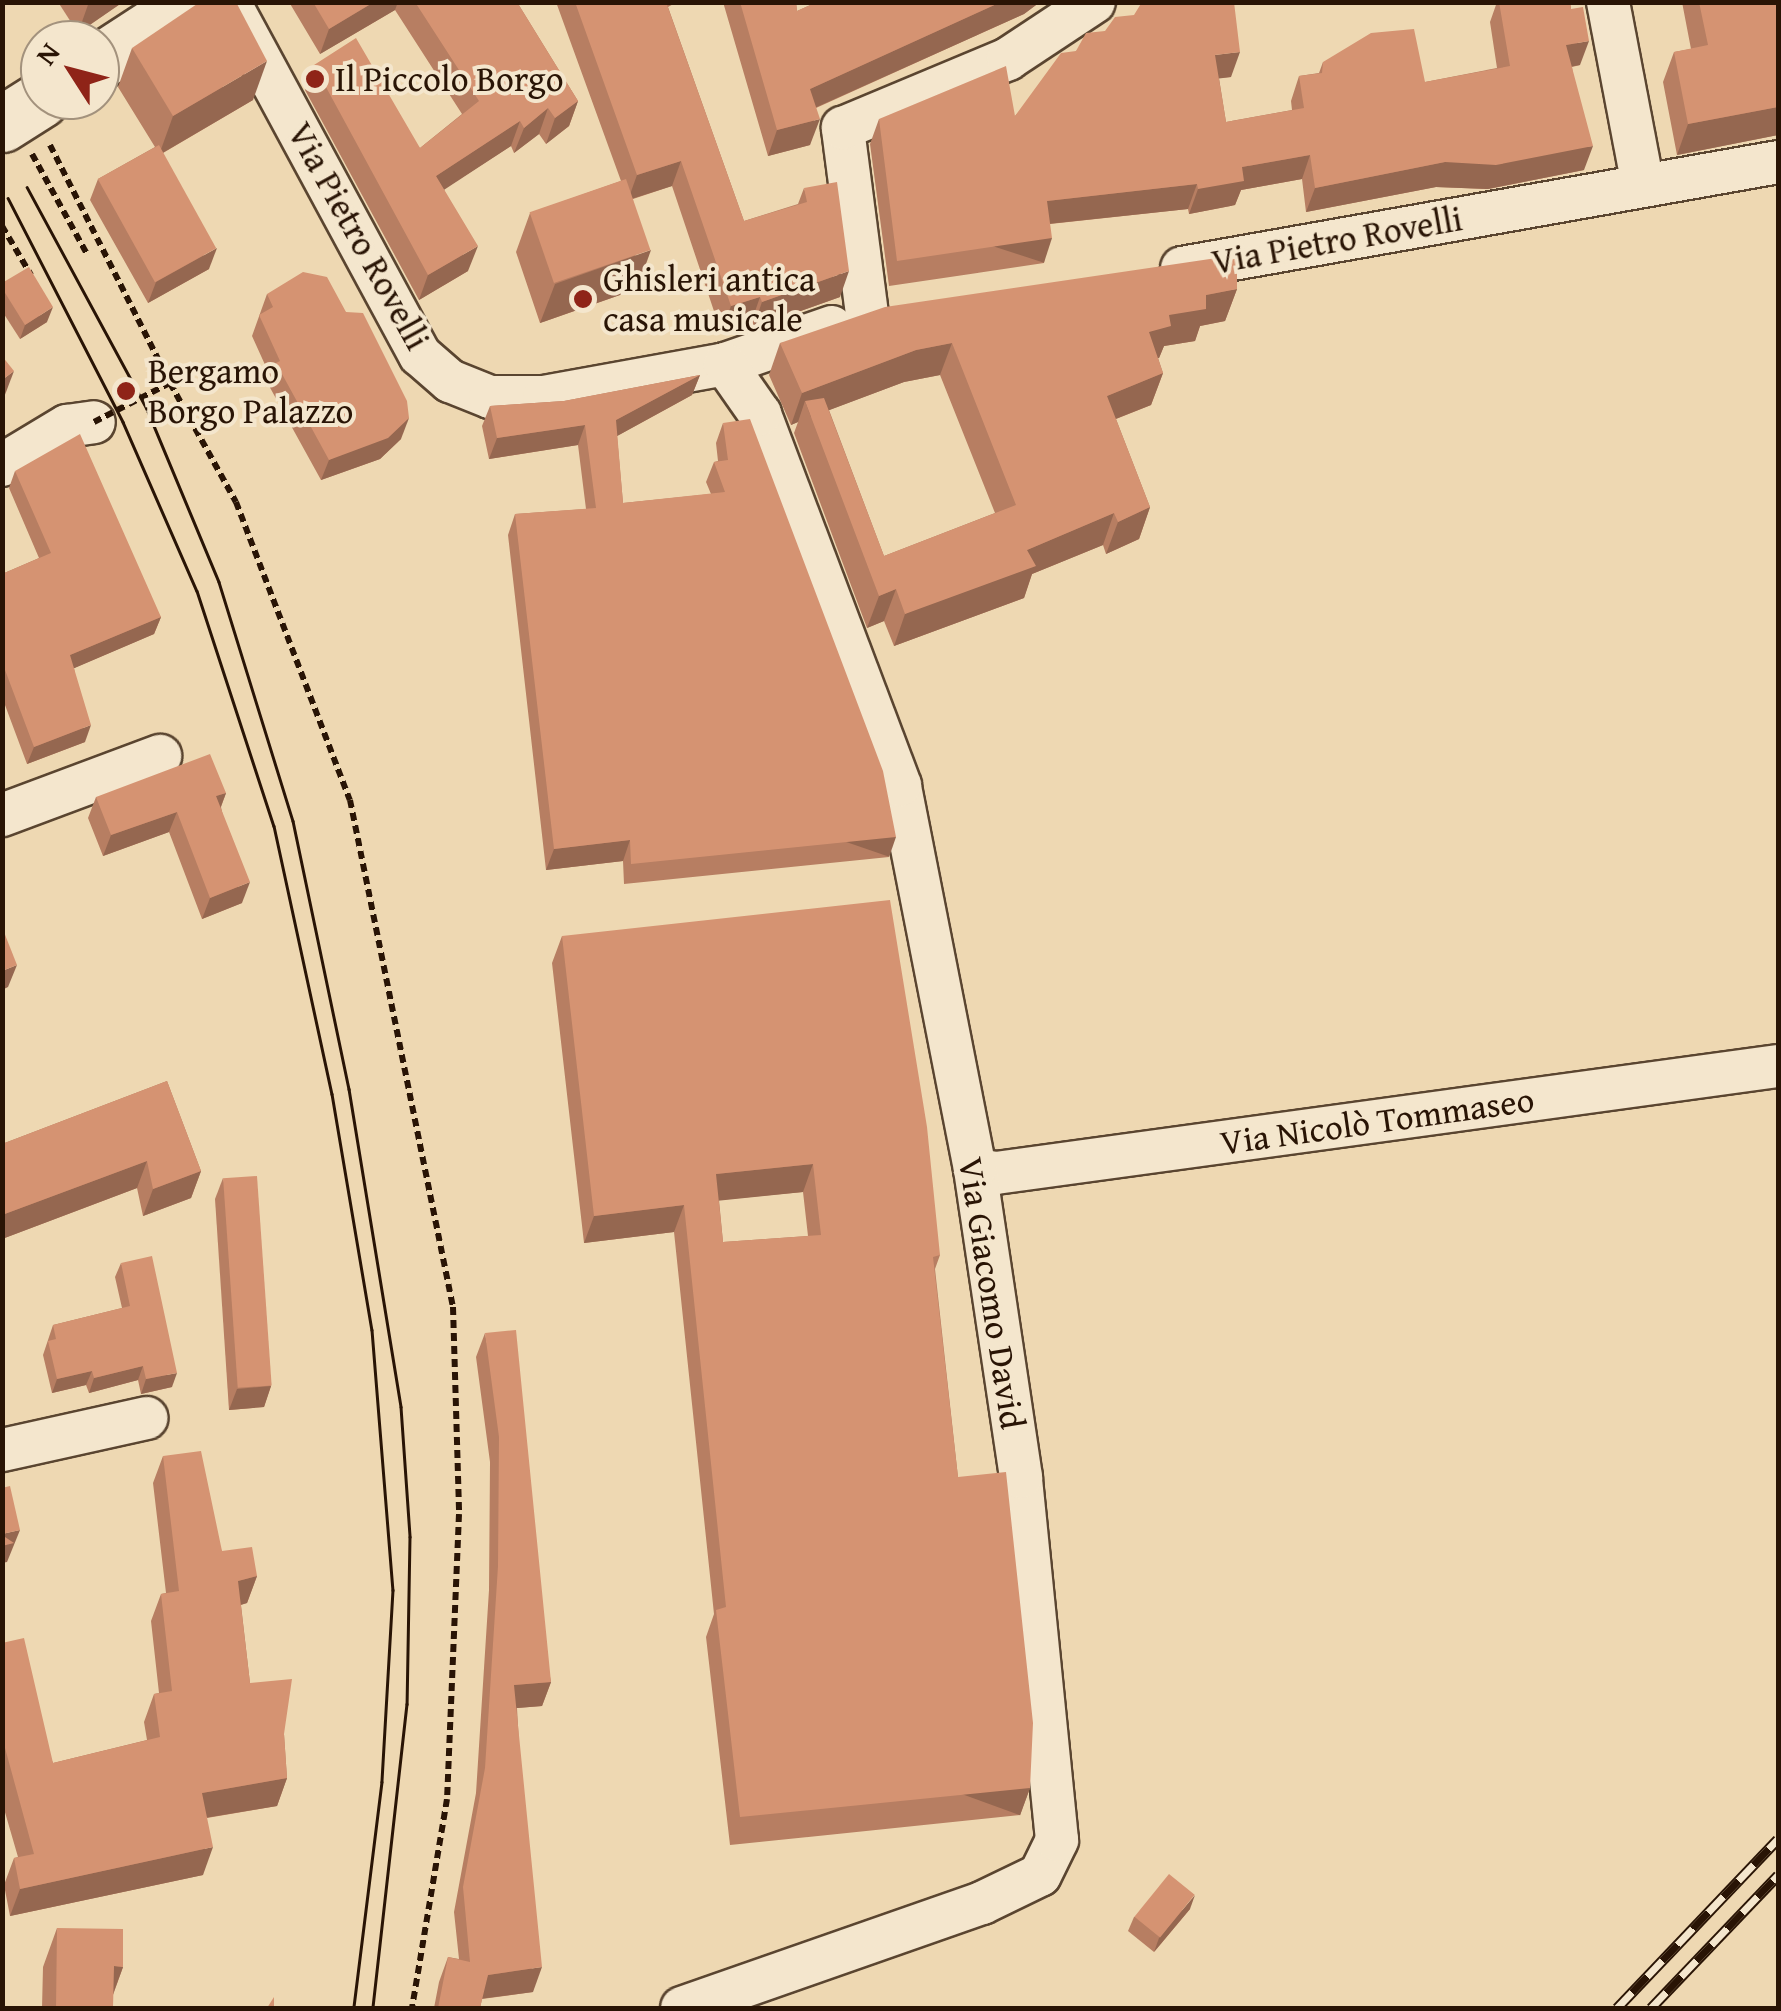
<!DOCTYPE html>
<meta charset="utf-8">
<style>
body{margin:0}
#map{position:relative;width:1781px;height:2011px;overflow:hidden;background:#eed8b2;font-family:"Gentium Book Plus",serif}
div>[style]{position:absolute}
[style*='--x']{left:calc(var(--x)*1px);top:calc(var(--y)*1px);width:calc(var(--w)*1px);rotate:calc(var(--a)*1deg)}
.path>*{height:6px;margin-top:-3px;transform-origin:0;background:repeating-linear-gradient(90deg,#291405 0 8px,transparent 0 13px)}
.roads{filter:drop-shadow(2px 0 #5a4530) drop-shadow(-2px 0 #5a4530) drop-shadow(0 2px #5a4530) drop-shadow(0 -2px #5a4530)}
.minor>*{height:42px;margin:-21px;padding:0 21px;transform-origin:21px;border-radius:21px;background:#f4e6cd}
.secondary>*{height:55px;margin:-27.5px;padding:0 27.5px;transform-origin:27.5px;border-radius:27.5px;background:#f4e6cd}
.tram>*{height:2.5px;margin:-1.25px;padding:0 1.25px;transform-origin:1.25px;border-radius:1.25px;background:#291405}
.rail>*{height:11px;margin-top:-5.5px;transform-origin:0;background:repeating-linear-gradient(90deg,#f4e6cd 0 22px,#291405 0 44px);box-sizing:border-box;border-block:2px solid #291405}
.path-bridge>*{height:6px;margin-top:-3px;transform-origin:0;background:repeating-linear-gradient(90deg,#291405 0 8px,transparent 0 13px)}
.wall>*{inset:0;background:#b77e62}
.shaded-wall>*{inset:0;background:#956750;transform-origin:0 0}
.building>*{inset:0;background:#d59372;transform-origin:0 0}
.dots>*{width:28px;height:28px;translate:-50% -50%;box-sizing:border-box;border:5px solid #f4e6cd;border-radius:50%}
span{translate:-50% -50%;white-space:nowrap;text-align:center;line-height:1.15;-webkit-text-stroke:8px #f4e6cd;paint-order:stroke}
.poi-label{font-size:35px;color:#291405}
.left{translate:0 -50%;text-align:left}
.street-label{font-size:35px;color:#291405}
.frame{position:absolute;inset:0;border:5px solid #291405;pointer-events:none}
.north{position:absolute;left:20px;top:20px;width:100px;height:100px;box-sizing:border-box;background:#f4e6cd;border:2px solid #a3927d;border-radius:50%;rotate:306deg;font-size:28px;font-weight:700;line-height:40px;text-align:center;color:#291405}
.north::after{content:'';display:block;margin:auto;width:35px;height:45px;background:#8f2418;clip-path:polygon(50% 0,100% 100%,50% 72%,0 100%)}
</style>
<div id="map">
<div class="path">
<div style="--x:50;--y:145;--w:267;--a:63.2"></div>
<div style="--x:170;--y:383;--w:136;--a:61"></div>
<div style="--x:236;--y:502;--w:319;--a:69.1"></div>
<div style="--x:350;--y:800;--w:517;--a:78.52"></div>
<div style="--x:453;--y:1307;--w:207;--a:88.3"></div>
<div style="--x:459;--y:1514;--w:285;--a:92.4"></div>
<div style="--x:447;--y:1799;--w:212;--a:99.5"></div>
<div style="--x:32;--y:154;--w:114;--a:61.2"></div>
<div style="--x:2;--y:226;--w:57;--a:59.4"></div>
</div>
<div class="roads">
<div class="minor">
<div style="--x:229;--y:2;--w:401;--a:61.6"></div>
<div style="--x:420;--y:355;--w:40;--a:41"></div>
<div style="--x:450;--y:381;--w:43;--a:21.8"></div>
<div style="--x:490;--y:397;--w:54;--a:0"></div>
<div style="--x:544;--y:397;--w:184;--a:-10.3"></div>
<div style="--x:725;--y:364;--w:113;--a:-19.1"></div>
<div style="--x:1608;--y:2;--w:186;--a:79.2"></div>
<div style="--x:1182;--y:268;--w:605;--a:-10.08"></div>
<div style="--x:867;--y:314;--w:188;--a:-97.4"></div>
<div style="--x:843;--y:128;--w:179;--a:-22.7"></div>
<div style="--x:1008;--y:59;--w:103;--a:-33.5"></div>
<div style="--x:2;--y:465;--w:76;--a:-31"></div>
<div style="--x:67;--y:426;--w:27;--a:-8"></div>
<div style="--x:2;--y:815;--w:169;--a:-20.5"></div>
<div style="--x:975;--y:1169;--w:21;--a:11"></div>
<div style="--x:996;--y:1173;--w:789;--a:-7.79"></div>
<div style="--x:2;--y:1450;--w:148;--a:-12.5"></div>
<div style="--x:682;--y:2008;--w:318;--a:-19.3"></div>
<div style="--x:982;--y:1903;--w:64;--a:-25.8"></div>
<div style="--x:1040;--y:1875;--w:39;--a:-64"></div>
<div style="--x:1057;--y:1840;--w:365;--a:-95.7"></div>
<div style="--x:1021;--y:1477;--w:311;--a:-98.5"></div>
<div style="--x:975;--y:1169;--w:391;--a:-101.1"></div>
<div style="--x:900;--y:785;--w:397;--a:-110.7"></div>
<div style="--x:760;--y:414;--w:61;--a:-125"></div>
</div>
<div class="secondary">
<div style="--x:100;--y:61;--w:108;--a:-33"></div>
<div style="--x:2;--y:124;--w:45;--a:-32.3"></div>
</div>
</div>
<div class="tram">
<div style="--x:27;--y:187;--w:252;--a:61.6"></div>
<div style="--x:147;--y:409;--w:187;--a:67.4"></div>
<div style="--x:219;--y:582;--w:250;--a:72.8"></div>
<div style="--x:293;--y:821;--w:274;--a:78.2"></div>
<div style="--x:349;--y:1089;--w:322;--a:80.7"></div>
<div style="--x:401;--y:1407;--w:130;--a:86"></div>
<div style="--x:410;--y:1537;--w:167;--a:91"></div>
<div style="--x:407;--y:1704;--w:306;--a:96.4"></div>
<div style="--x:8;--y:198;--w:252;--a:62.8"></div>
<div style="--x:123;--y:422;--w:184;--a:66.4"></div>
<div style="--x:197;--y:591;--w:247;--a:71.9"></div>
<div style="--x:274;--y:826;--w:274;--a:77.8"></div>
<div style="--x:332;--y:1094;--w:239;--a:80.4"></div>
<div style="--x:372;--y:1330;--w:261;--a:85.4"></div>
<div style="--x:393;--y:1590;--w:192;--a:93.3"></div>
<div style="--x:382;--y:1782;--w:228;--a:97.1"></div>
</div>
<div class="rail">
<div style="--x:1617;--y:2008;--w:233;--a:-46.4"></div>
<div style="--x:1651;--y:2008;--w:184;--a:-46.3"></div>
</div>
<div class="path-bridge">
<div style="--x:94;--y:422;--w:85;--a:-27.2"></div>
</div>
<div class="wall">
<div style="clip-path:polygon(58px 2px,123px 2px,78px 33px)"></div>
<div style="clip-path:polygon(289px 2px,517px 2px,578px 101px,569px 126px,546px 144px,539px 134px,514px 153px,511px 146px,444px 189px,468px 271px,419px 300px,305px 90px,314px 65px,420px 148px,462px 114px,395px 10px,320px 54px)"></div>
<div style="clip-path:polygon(556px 2px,677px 2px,668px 7px,744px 221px,798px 204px,804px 188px,840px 297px,753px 328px,751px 323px,721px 332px,672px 186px,633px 199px,637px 289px,540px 323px,516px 252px,530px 213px,621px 181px)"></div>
<div style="clip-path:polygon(723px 2px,796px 2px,797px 11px,817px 2px,1040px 2px,1024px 14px,816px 108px,810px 145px,768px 156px)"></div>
<div style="clip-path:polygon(1497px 2px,1570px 2px,1580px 65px,1572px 67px,1584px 170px,1488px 189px,1436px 187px,1306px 212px,1302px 179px,1241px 190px,1235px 205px,1189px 214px,1188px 209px,1050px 224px,1044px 263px,889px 286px,870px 144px,879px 119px,1015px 116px,1076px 51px,1105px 31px,1231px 77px,1219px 78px,1226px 122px,1292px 110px,1291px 101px,1299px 76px,1319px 73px,1323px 62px,1425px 82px,1497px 68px,1490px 22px)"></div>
<div style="clip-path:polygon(1682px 2px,1778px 2px,1778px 135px,1677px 155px,1663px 82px,1674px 52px,1691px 49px)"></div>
<div style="clip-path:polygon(132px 48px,253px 100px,163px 153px,209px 269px,148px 303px,90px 200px,98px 179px,155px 147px,118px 87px)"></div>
<div style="clip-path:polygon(2px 283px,47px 322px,20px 339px,2px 311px)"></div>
<div style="clip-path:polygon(evenodd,1237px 289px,1225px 321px,1200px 326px,1195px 341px,1164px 346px,1159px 358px,1158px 358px,1163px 373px,1151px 405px,1116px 419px,1150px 507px,1139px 539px,1106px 554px,1103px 545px,1032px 574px,1024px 598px,894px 646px,884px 621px,867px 628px,794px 433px,798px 422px,791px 425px,769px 375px,780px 343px,1237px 289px,940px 375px,995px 513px,884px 556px,829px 410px,904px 382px,940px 375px)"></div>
<div style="clip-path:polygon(267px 294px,346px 312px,401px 439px,380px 459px,321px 480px,268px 384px,271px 378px,252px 336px)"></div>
<div style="clip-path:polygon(700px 375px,692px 395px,617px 436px,623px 503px,711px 494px,706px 482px,714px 462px,718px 461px,716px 443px,723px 423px,889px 857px,624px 884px,623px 861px,546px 870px,508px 535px,515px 514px,586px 509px,578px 445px,489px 459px,482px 426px,490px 406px,564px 401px)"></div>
<div style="clip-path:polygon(15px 471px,161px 617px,154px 634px,74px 668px,85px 742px,27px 764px,2px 697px,2px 574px,39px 558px,9px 488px)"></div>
<div style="clip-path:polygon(226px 793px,221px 807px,242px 903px,202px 919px,169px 832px,103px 856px,88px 818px,96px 797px)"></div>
<div style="clip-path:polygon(evenodd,562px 936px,940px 1255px,935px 1269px,958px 1477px,1030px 1788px,1020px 1815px,730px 1845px,706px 1637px,714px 1614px,674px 1232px,584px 1243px,552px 963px,562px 936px,803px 1192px,808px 1236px,723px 1242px,719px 1200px,803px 1192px)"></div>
<div style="clip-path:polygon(167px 1081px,201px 1171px,191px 1198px,143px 1216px,137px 1188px,2px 1239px,2px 1144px)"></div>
<div style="clip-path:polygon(223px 1178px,271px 1386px,264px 1407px,229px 1410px,215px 1199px)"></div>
<div style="clip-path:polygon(121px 1263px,172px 1387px,141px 1394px,138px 1380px,89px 1393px,86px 1385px,52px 1393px,43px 1355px,53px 1325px,122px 1308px,115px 1277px)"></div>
<div style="clip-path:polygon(485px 1333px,551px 1682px,542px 1706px,517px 1708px,533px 1992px,482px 1999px,480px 2008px,434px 2008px,439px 1982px,448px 1957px,459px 1959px,454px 1912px,476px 1793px,489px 1590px,490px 1462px,476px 1357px)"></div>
<div style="clip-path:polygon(163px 1456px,222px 1551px,257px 1576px,247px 1603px,241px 1605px,250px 1683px,284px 1734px,287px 1778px,277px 1806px,207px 1818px,203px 1875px,10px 1916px,4px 1885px,14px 1858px,18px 1857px,2px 1802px,2px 1643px,53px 1763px,147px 1740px,144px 1722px,154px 1694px,159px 1693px,151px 1621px,161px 1594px,166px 1593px,153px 1483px)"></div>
<div style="clip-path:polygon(1190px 1909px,1154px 1952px,1128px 1931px,1134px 1917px)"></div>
<div style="clip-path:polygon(57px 1928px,123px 1967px,113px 1995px,113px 2008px,42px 2008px,43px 1967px)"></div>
</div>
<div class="shaded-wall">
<div style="clip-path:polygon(89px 2px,123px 2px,78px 33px)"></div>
<div style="clip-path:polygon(374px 2px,398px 2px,395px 10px,320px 54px,329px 29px)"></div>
<div style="clip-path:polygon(1001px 2px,1040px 2px,1024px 14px,801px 114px,810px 89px)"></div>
<div style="clip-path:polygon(1589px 41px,1580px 65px,1557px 69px,1566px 45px)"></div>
<div style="clip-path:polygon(1240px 52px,1231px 77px,1207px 80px,1215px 55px)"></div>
<div style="clip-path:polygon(267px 61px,253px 100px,159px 155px,173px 116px)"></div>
<div style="clip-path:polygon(578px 101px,569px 126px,546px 144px,555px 118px)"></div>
<div style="clip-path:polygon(1778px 107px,1778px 135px,1677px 155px,1688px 124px)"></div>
<div style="clip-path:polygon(548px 108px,539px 134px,514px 153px,524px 128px)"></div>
<div style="clip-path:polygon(820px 119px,810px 145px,768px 156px,777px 130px)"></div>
<div style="clip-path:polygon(520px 121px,511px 146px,427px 201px,436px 176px)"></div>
<div style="clip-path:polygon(1593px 146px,1584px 170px,1488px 189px,1436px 187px,1306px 212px,1315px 188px,1445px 162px)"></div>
<div style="clip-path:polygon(1310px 155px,1302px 179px,1241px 190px,1235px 205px,1189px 214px,1198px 189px,1242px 167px)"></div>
<div style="clip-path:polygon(681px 161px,672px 186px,628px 200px,637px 175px)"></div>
<div style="clip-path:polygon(1197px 184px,1188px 209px,1038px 225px,1047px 201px)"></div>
<div style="left:1052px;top:238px;width:26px;height:157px;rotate:108deg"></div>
<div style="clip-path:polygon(478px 246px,468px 271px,419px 300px,428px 275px)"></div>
<div style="clip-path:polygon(217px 248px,209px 269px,148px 303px,156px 282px)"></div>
<div style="clip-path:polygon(651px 250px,637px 289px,540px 323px,555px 284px)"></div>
<div style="clip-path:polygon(849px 271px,840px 297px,753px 328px,762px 302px)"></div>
<div style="clip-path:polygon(1237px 289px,1225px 321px,1200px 326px,1195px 341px,1164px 346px,1159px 358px,1137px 364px,1149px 332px,1169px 315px,1206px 295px)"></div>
<div style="clip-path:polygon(760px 297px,751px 323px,721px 332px,731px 306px)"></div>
<div style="clip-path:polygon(53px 307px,47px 322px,20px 339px,25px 325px)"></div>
<div style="clip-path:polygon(952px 343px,940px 375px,904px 382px,811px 417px,805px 401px,798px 422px,791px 425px,802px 393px,916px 350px)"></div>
<div style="clip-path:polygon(14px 371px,3px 400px,2px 401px,2px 380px)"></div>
<div style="clip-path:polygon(1163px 373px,1151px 405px,1095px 427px,1107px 396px)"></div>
<div style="clip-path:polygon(700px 375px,692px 395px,608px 441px,616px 420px)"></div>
<div style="clip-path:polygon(409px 418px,401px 439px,380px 459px,321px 480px,329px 460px)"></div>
<div style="clip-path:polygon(585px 425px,578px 445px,489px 459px,497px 438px)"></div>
<div style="clip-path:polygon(1150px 507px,1139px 539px,1106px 554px,1118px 522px)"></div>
<div style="clip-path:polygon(1114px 513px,1103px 545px,1032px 574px,1024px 598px,894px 646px,905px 614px,1027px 550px)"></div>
<div style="clip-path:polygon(896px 589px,884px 621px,867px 628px,879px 596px)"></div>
<div style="clip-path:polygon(161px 617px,154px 634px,63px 673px,70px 655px)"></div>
<div style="clip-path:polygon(91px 725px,85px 742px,27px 764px,34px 747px)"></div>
<div style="clip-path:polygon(226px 793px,218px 814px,216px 796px)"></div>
<div style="clip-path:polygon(177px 812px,169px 832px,103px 856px,111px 835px)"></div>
<div style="left:896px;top:837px;width:21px;height:266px;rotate:109deg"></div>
<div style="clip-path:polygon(630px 840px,623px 861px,546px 870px,554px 849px)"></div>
<div style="clip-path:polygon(250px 882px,242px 903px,202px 919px,210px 898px)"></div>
<div style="clip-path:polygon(17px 965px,8px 987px,2px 990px,2px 971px)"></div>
<div style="clip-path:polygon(147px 1161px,137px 1188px,2px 1239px,2px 1215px)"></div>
<div style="clip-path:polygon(813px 1164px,803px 1192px,706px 1202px,716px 1174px)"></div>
<div style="clip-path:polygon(201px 1171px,191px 1198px,143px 1216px,153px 1189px)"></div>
<div style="clip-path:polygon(684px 1205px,674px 1232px,584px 1243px,594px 1216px)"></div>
<div style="clip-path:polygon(143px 1366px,138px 1380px,89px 1393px,94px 1378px)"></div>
<div style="clip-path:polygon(92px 1371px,86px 1385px,52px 1393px,57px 1379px)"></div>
<div style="clip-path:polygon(177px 1373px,172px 1387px,141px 1394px,146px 1379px)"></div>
<div style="clip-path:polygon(271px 1386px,264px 1407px,229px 1410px,237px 1389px)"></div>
<div style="clip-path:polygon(20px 1530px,7px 1562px,2px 1563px,2px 1534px)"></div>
<div style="clip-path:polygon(257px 1576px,247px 1603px,229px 1608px,238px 1581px)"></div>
<div style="clip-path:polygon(551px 1682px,542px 1706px,506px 1709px,514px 1685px)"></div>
<div style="clip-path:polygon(287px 1778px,277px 1806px,192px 1820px,202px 1793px)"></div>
<div style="left:1030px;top:1788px;width:29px;height:291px;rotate:110deg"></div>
<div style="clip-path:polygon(213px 1847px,203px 1875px,10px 1916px,20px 1889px)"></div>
<div style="clip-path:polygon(1195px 1895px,1190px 1909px,1154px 1952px,1159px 1938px)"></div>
<div style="clip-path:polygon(114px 1966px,123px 1967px,109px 2005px)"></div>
<div style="clip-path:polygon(542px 1967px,533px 1992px,479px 1999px,488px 1975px)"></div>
</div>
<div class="building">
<div style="clip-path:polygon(200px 2px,236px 2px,267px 61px,173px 116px,132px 48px)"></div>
<div style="clip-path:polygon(313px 2px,374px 2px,329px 29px)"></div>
<div style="clip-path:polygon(415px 2px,517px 2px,578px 101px,555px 118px,548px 108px,524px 128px,520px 121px,436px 176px,478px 246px,428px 275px,314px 65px,356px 38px,420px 148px,479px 101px)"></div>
<div style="clip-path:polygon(575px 2px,666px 2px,744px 221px,807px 202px,804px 188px,837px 182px,849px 271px,762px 302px,760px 297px,731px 306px,681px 161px,637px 175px)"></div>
<div style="clip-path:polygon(740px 2px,796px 2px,797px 11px,817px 2px,1001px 2px,810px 89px,820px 119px,777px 130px)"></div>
<div style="clip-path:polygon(1142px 2px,1234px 2px,1240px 52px,1215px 55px,1226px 122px,1304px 108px,1299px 76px,1322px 73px,1323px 62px,1371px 33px,1414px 29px,1425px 82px,1510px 66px,1499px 2px,1570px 2px,1571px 9px,1583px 7px,1589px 41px,1566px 45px,1593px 146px,1496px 165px,1445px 162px,1315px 188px,1310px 155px,1242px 167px,1244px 181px,1198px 189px,1197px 184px,1047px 201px,1052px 238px,897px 261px,879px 119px,1006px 66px,1015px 116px,1061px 53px,1076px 51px,1086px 33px,1105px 31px,1115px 17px,1134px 15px)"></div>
<div style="clip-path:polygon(1699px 2px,1778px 2px,1778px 107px,1688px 124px,1674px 52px,1708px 45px)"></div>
<div style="left:159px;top:145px;width:118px;height:70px;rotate:61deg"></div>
<div style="left:626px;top:179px;width:75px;height:102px;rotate:71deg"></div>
<div style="clip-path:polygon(1237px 255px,1237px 289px,1206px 295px,1206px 309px,1169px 315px,1171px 326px,1149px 332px,1163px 373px,1107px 396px,1150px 507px,1118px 522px,1114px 513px,1027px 550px,1036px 566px,905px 614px,896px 589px,879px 596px,805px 401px,824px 398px,884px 556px,1016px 505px,952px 343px,916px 350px,802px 393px,780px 343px,885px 307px)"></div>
<div style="clip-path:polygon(29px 267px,53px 307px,25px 325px,2px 288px,2px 283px)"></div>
<div style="clip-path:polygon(303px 272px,327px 277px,346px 312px,363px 313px,407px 401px,409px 418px,388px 438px,329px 460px,276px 363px,280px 361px,259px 315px,273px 307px,267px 294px)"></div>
<div style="clip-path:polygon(2px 356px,14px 371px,2px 380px)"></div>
<div style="clip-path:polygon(700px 375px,616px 420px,623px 503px,725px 492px,714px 462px,728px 460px,723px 423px,750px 419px,883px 771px,896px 837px,631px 864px,630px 840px,554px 849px,515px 514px,596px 508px,585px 425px,497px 438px,490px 406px,564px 401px)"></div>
<div style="clip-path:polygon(80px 434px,161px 617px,70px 655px,91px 725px,34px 747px,2px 662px,2px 574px,51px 553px,15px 471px)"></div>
<div style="clip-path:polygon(210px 754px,226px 793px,216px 796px,250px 882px,210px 898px,177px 812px,111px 835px,96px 797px)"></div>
<div style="clip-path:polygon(evenodd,890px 900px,927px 1127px,940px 1255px,933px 1257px,958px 1477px,1006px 1472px,1033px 1723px,1030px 1788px,740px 1817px,716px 1610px,726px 1607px,684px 1205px,594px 1216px,562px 936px,890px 900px,813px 1164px,821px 1235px,723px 1242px,716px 1174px,813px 1164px)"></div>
<div style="clip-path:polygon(2px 927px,17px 965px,2px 971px)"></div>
<div style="clip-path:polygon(167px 1081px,201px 1171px,153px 1189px,147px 1161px,2px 1215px,2px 1144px)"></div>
<div style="left:257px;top:1176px;width:210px;height:34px;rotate:86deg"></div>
<div style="clip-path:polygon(152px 1256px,177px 1373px,146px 1379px,143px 1366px,94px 1378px,92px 1371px,57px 1379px,48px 1341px,56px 1339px,53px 1325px,130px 1306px,121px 1263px)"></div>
<div style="clip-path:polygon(516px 1330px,551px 1682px,514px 1685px,542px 1967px,488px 1975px,480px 2008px,438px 2008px,448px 1957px,470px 1962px,463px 1887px,485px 1768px,498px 1566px,499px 1437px,485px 1333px)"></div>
<div style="clip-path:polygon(201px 1451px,222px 1551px,252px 1547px,257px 1576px,238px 1581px,250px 1683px,292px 1679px,284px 1734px,287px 1778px,202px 1793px,213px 1847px,20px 1889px,14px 1858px,34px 1854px,2px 1737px,2px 1643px,24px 1638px,53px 1763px,160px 1737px,154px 1694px,172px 1691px,161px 1594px,179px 1591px,163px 1456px)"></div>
<div style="clip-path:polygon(10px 1486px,20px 1530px,2px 1534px,2px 1488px)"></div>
<div style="clip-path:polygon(2px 1535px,14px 1543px,2px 1546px)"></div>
<div style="left:1169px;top:1874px;width:33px;height:55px;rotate:39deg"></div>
<div style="clip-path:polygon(57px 1928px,123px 1929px,123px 1967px,114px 1966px,113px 2008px,56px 2008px)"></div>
<div style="clip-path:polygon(274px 1997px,274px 2008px,267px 2008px)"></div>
</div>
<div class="dots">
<div style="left:315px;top:79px;background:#8f2418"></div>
<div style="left:583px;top:299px;background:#8f2418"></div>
<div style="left:126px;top:391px;background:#8f2418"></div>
</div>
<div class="poi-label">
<span class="left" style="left:335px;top:79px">Il Piccolo Borgo</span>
<span class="left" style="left:603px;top:299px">Ghisleri antica<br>casa musicale</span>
<span class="left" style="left:148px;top:391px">Bergamo<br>Borgo Palazzo</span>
</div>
<div class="street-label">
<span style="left:359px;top:236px;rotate:61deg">Via Pietro Rovelli</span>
<span style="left:1337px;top:240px;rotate:-10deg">Via Pietro Rovelli</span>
<span style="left:1377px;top:1121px;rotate:-8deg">Via Nicolò Tommaseo</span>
<span style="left:992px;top:1293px;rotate:81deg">Via Giacomo David</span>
</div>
<div class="frame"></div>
<div class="north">N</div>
</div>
